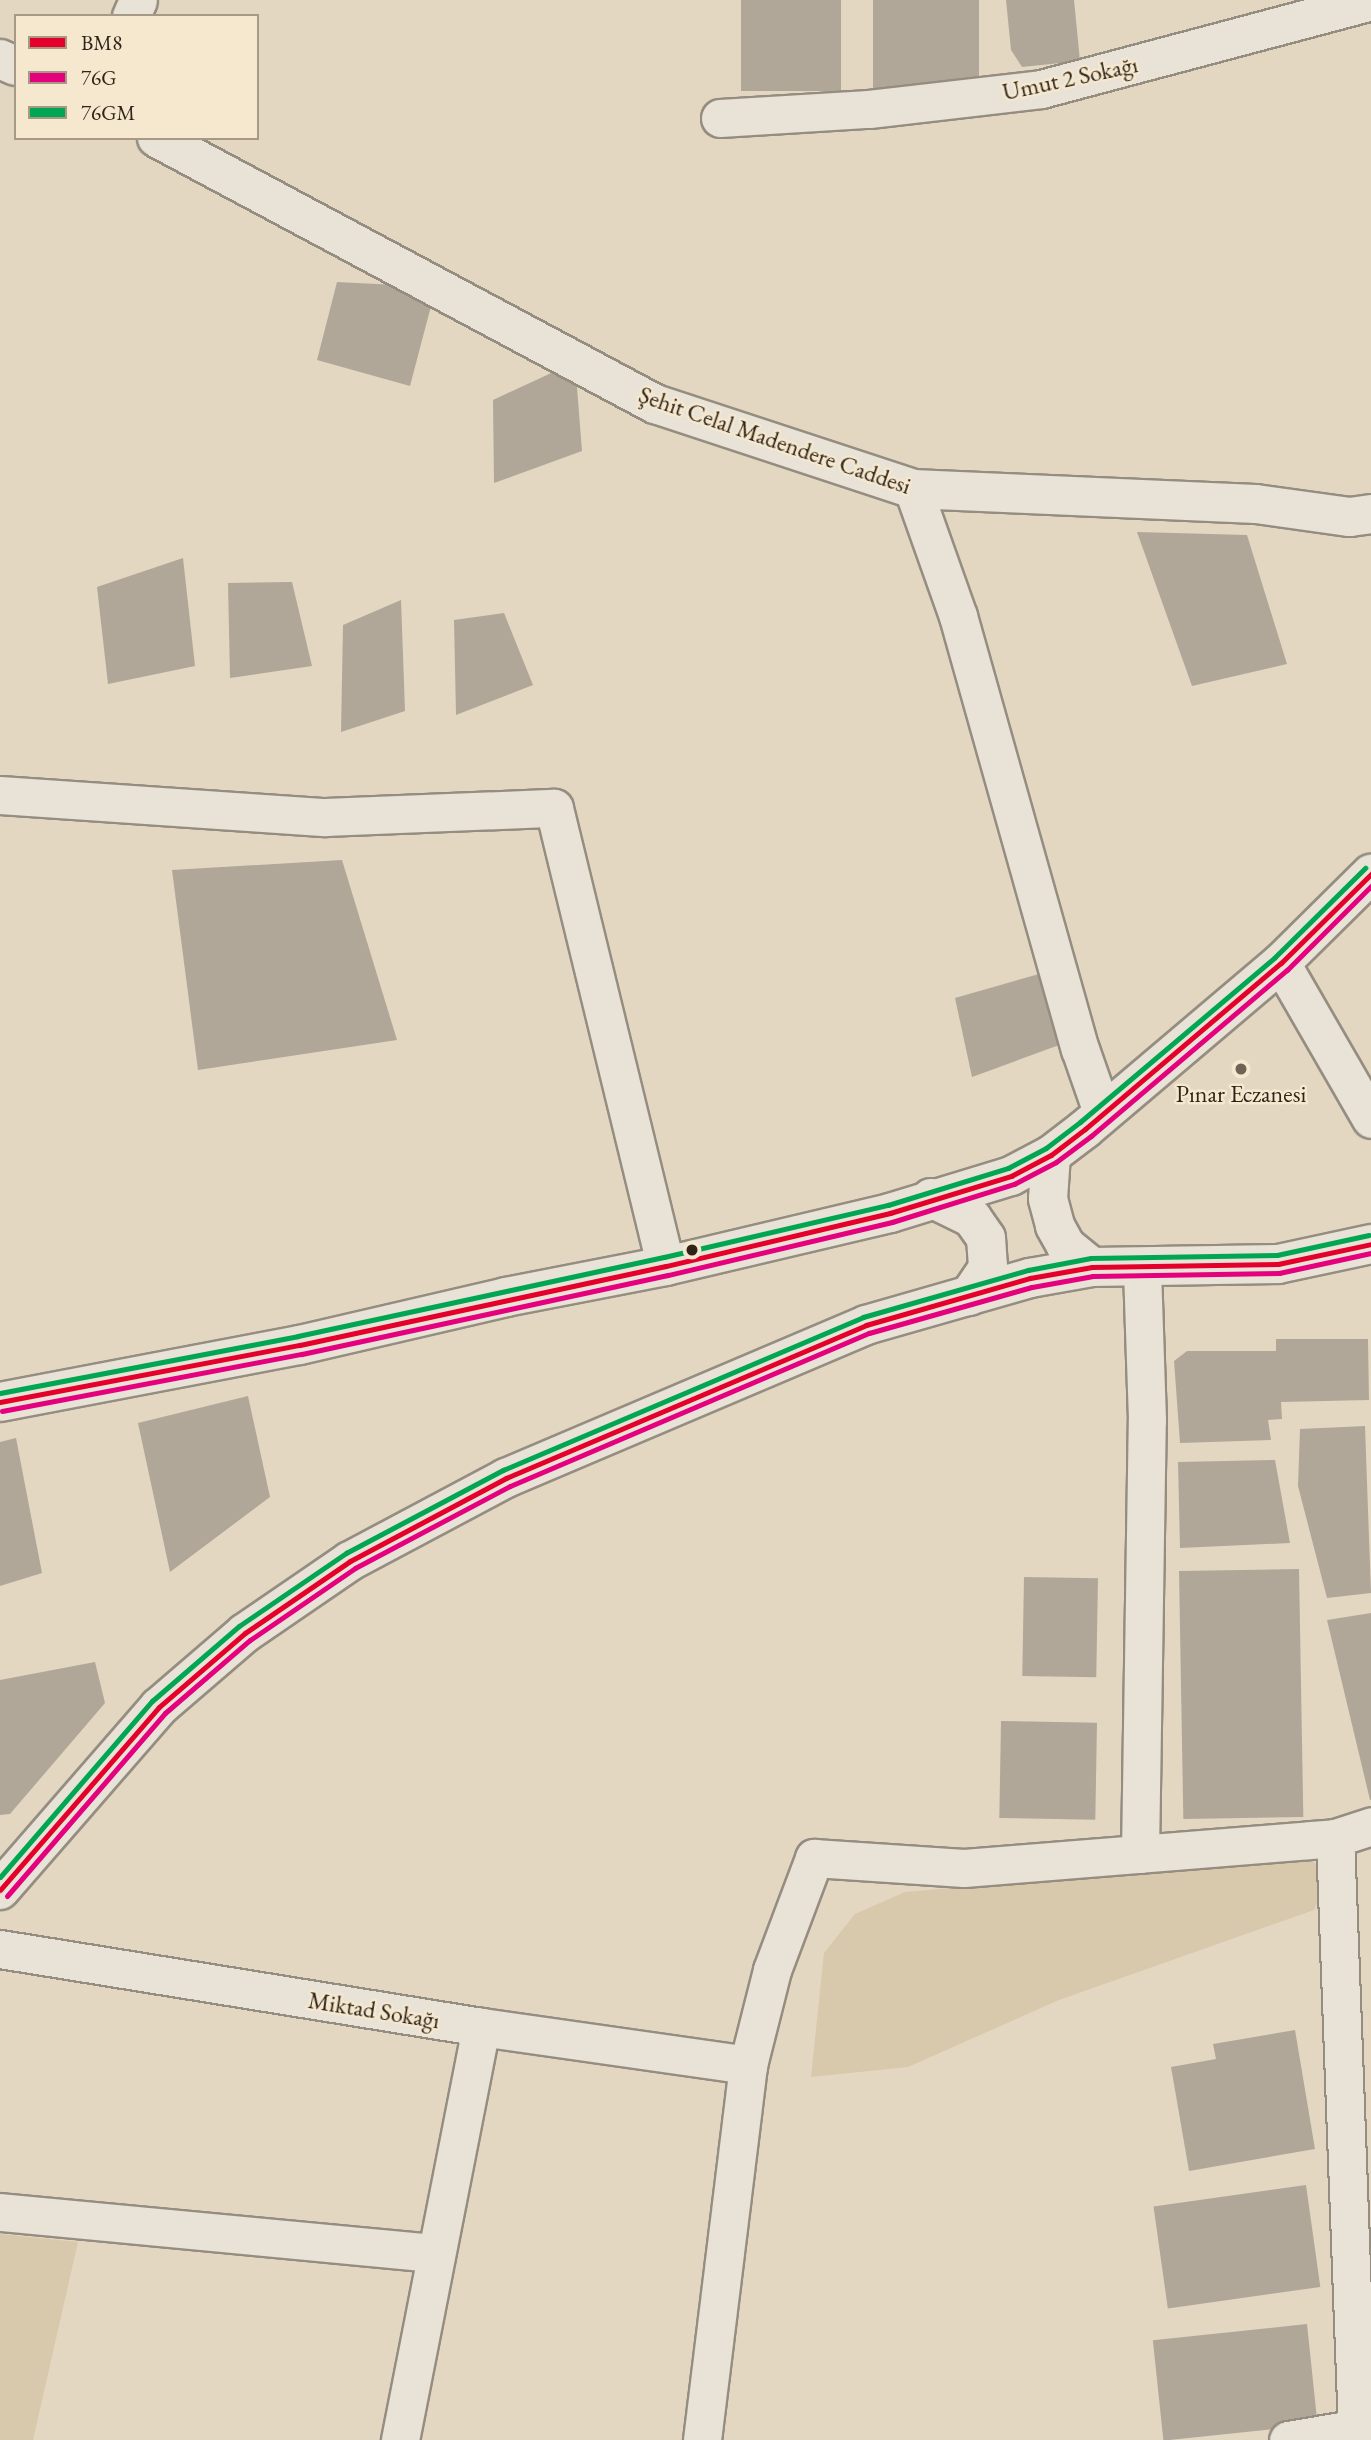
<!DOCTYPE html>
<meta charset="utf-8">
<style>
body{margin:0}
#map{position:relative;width:1371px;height:2440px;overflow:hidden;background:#e3d7c2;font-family:"EB Garamond",serif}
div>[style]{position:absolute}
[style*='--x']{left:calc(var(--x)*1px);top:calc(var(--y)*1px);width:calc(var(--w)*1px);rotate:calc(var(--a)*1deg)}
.green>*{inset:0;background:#d8c8ac}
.building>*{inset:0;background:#b0a799;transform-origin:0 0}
.roads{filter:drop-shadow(2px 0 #958d80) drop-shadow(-2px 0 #958d80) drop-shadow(0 2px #958d80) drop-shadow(0 -2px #958d80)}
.street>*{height:37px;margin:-18.5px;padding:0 18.5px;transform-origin:18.5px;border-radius:18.5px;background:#e8e2d7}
.secondary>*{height:38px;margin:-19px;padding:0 19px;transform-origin:19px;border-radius:19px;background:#e8e2d7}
.bus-1>*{height:5px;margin:-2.5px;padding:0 2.5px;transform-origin:2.5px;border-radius:2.5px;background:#e4002b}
.bus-2>*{height:5px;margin:-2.5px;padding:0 2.5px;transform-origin:2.5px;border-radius:2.5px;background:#e5007d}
.bus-3>*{height:5px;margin:-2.5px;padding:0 2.5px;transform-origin:2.5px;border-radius:2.5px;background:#00a651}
.dots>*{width:19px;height:19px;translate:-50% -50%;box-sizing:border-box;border:4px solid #f5e8cf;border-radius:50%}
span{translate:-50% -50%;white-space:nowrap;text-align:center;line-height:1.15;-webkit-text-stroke:5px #f5e8cf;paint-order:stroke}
.street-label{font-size:24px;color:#302419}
.poi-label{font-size:24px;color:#302419}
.legend{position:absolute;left:14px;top:14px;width:245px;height:126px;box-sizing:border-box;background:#f5e8cf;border:2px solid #a69a86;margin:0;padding:9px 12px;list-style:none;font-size:21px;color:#302419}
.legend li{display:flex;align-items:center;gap:14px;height:35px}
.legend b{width:35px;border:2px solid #a69a86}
</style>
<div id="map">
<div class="green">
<div style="clip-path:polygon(1308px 1857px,1328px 1875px,1314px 1910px,1059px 2000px,908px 2067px,811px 2077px,824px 1953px,855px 1914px,905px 1892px)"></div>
<div style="clip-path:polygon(0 2234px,78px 2242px,33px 2440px,0 2440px)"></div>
</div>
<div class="building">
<div style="left:741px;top:0;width:100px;height:91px"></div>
<div style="left:873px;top:0;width:106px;height:88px"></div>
<div style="clip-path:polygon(1006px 0,1074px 0,1080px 61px,1022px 67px,1011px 50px)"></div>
<div style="clip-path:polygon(337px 282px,436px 287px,410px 386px,317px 360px)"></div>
<div style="clip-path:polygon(575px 362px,582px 451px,494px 483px,493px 400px)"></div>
<div style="clip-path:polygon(1137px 532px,1247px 535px,1287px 664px,1192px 686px)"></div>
<div style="clip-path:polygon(183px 558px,195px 666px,108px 684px,97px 587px)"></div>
<div style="clip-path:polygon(292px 582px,312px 666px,230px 678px,228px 583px)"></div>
<div style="clip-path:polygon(401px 600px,405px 711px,341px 732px,343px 625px)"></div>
<div style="clip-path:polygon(504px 613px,533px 685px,456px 715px,454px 620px)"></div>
<div style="clip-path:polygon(342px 860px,397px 1040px,198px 1070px,172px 870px)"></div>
<div style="clip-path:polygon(1039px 974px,1062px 1044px,972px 1077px,955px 998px)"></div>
<div style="clip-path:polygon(1276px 1339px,1368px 1339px,1369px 1400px,1281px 1402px,1282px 1419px,1268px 1420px,1271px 1440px,1180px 1443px,1174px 1361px,1187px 1351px,1276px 1351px)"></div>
<div style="clip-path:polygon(248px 1396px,270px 1497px,170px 1572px,138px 1423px)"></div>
<div style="clip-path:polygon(1365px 1426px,1371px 1593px,1327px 1598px,1298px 1486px,1300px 1429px)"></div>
<div style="clip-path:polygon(16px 1438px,42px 1573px,0 1586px,0 1442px)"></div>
<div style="clip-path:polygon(1275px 1460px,1290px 1543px,1180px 1548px,1178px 1462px)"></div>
<div style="left:1299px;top:1569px;width:248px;height:120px;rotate:89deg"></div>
<div style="left:1024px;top:1577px;width:74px;height:99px;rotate:1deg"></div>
<div style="clip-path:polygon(1371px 1613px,1371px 1800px,1370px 1800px,1327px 1620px)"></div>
<div style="clip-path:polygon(95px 1662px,105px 1703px,10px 1814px,0 1815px,0 1680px)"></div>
<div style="left:1001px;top:1721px;width:96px;height:97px;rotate:1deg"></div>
<div style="clip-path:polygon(1295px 2030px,1315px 2149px,1189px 2171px,1171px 2067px,1216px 2059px,1213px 2044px)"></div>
<div style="left:1306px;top:2185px;width:103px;height:154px;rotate:82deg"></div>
<div style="left:1307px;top:2324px;width:101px;height:155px;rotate:84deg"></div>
</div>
<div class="roads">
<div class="street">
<div style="--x:131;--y:16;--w:17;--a:-66"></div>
<div style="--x:720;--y:118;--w:149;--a:-3.5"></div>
<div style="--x:869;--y:109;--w:173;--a:-6.6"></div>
<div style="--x:1041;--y:89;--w:342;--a:-14.9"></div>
<div style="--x:913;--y:489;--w:135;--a:70.5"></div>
<div style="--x:958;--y:616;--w:450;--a:74.3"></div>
<div style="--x:1080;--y:1049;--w:67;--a:70.8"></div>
<div style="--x:0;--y:795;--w:326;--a:3.9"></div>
<div style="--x:325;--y:817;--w:229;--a:-2.3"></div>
<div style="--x:554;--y:808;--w:471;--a:76.3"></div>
<div style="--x:1281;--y:963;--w:180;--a:60"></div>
<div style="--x:1335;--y:1838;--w:591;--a:87.87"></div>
<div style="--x:1140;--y:1854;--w:434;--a:-89.1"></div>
<div style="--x:1147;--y:1420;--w:152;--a:-91.9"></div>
<div style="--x:0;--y:1949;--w:487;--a:9.2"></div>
<div style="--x:481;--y:2027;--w:270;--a:8.1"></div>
<div style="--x:0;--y:2212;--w:438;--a:5.4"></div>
<div style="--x:400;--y:2440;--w:421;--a:-78.9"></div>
<div style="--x:702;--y:2440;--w:378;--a:-83"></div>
<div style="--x:748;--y:2065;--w:98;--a:-75.8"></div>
<div style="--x:772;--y:1970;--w:120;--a:-69.4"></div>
<div style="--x:814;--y:1858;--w:150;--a:3.8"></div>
<div style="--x:964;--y:1868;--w:372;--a:-4.6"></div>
<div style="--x:1335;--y:1838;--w:38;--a:-18"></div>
<div style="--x:1288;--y:2440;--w:84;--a:-9.6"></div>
</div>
<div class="secondary">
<div style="--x:0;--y:59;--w:17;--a:24"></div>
<div style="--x:157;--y:138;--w:565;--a:28.11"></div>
<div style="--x:655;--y:404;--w:272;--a:18.2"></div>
<div style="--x:913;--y:489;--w:343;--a:2.5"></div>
<div style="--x:1256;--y:504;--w:95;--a:7.9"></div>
<div style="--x:1350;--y:517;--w:21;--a:-8"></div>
<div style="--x:1051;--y:1155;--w:44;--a:93.9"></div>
<div style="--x:1048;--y:1199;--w:28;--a:75"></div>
<div style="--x:1055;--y:1226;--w:23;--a:61"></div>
<div style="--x:1066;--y:1246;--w:33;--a:39"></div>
<div style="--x:931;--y:1198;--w:46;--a:26"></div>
<div style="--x:972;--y:1218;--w:24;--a:55"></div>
<div style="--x:986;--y:1238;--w:30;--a:86"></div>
<div style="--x:988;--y:1268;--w:34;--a:124"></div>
<div style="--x:0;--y:1402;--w:305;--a:-10.8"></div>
<div style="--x:300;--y:1345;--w:212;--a:-13.1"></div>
<div style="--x:506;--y:1297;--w:163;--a:-11"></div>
<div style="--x:666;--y:1266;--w:230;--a:-13.3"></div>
<div style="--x:890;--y:1213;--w:127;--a:-17"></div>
<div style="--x:1011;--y:1176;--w:45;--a:-27.7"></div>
<div style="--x:1051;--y:1155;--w:43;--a:-37.4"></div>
<div style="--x:1085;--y:1129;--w:257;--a:-40.3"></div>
<div style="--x:1281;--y:963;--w:127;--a:-44.7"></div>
<div style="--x:0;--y:1890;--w:242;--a:-49"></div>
<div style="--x:159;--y:1707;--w:113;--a:-40.7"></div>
<div style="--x:245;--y:1633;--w:127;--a:-34.4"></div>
<div style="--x:350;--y:1561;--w:177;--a:-28"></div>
<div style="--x:506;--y:1478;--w:391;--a:-23"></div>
<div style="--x:866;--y:1325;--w:171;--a:-16"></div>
<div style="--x:1030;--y:1278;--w:63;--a:-10.1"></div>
<div style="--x:1092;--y:1267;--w:186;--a:-0.9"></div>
<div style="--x:1278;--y:1264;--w:95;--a:-12.1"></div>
</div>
</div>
<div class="bus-1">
<div style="--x:0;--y:1402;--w:305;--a:-10.8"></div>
<div style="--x:300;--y:1345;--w:374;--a:-12.2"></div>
<div style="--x:666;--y:1266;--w:230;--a:-13.3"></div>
<div style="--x:890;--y:1213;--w:127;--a:-17"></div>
<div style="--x:1011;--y:1176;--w:45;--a:-27.7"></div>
<div style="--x:1051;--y:1155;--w:43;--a:-37.4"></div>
<div style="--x:1085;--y:1129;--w:257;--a:-40.3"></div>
<div style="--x:1281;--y:963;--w:127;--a:-44.7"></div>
<div style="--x:0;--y:1890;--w:242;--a:-49"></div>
<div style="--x:159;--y:1707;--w:113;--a:-40.7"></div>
<div style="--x:245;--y:1633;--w:127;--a:-34.4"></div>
<div style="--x:350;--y:1561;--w:177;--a:-28"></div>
<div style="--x:506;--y:1478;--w:391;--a:-23"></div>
<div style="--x:866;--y:1325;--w:171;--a:-16"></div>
<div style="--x:1030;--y:1278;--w:63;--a:-10.1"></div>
<div style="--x:1092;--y:1267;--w:186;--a:-0.9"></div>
<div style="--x:1278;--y:1264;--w:95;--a:-12.1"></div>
</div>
<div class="bus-2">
<div style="--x:2;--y:1411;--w:305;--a:-10.8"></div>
<div style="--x:302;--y:1354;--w:374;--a:-12.2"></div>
<div style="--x:668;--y:1275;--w:230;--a:-13.3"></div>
<div style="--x:892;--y:1222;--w:128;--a:-17.3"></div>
<div style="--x:1014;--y:1184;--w:47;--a:-27.6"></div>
<div style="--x:1056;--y:1162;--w:44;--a:-36.6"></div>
<div style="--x:1091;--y:1136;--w:257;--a:-40.3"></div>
<div style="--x:1287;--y:970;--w:119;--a:-45"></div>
<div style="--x:7;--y:1896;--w:242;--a:-49.2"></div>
<div style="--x:165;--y:1713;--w:112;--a:-40.7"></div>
<div style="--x:250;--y:1640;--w:127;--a:-34.4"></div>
<div style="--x:355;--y:1568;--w:175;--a:-27.9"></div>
<div style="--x:510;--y:1486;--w:390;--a:-23.1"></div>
<div style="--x:869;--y:1333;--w:169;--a:-15.8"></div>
<div style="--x:1032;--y:1287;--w:62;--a:-10.2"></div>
<div style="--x:1093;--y:1276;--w:186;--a:-0.9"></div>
<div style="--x:1279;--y:1273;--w:94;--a:-12.3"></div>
</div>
<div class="bus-3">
<div style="--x:0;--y:1393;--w:303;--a:-10.8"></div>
<div style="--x:298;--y:1336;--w:374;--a:-12.2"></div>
<div style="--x:664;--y:1257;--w:230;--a:-13.1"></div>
<div style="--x:888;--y:1205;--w:126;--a:-17.1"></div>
<div style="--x:1008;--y:1168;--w:43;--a:-27.8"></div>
<div style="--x:1046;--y:1148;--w:43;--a:-37.4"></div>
<div style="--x:1080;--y:1122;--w:255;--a:-40.2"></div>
<div style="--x:1275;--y:957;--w:127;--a:-44.7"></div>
<div style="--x:0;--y:1877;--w:233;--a:-49.2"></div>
<div style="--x:152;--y:1701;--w:115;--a:-40.8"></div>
<div style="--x:239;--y:1626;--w:130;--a:-34.3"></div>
<div style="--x:346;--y:1553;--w:178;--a:-27.9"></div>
<div style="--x:503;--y:1470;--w:391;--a:-23"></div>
<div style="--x:863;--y:1317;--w:172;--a:-15.9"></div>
<div style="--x:1028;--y:1270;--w:64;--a:-10.8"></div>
<div style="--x:1091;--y:1258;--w:186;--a:-0.9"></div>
<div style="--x:1277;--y:1255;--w:94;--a:-12.3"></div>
</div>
<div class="dots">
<div style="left:1241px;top:1069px;background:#6f6354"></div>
<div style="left:692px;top:1250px;background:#302419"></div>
</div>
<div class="street-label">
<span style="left:1070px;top:78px;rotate:-12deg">Umut 2 Sokağı</span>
<span style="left:775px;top:440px;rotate:19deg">Şehit Celal Madendere Caddesi</span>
<span style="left:374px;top:2010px;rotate:9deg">Miktad Sokağı</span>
</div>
<div class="poi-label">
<span style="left:1241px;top:1094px">Pınar Eczanesi</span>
</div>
<ul class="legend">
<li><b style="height:9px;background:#e4002b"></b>BM8</li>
<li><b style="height:9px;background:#e5007d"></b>76G</li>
<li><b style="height:9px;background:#00a651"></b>76GM</li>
</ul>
</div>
